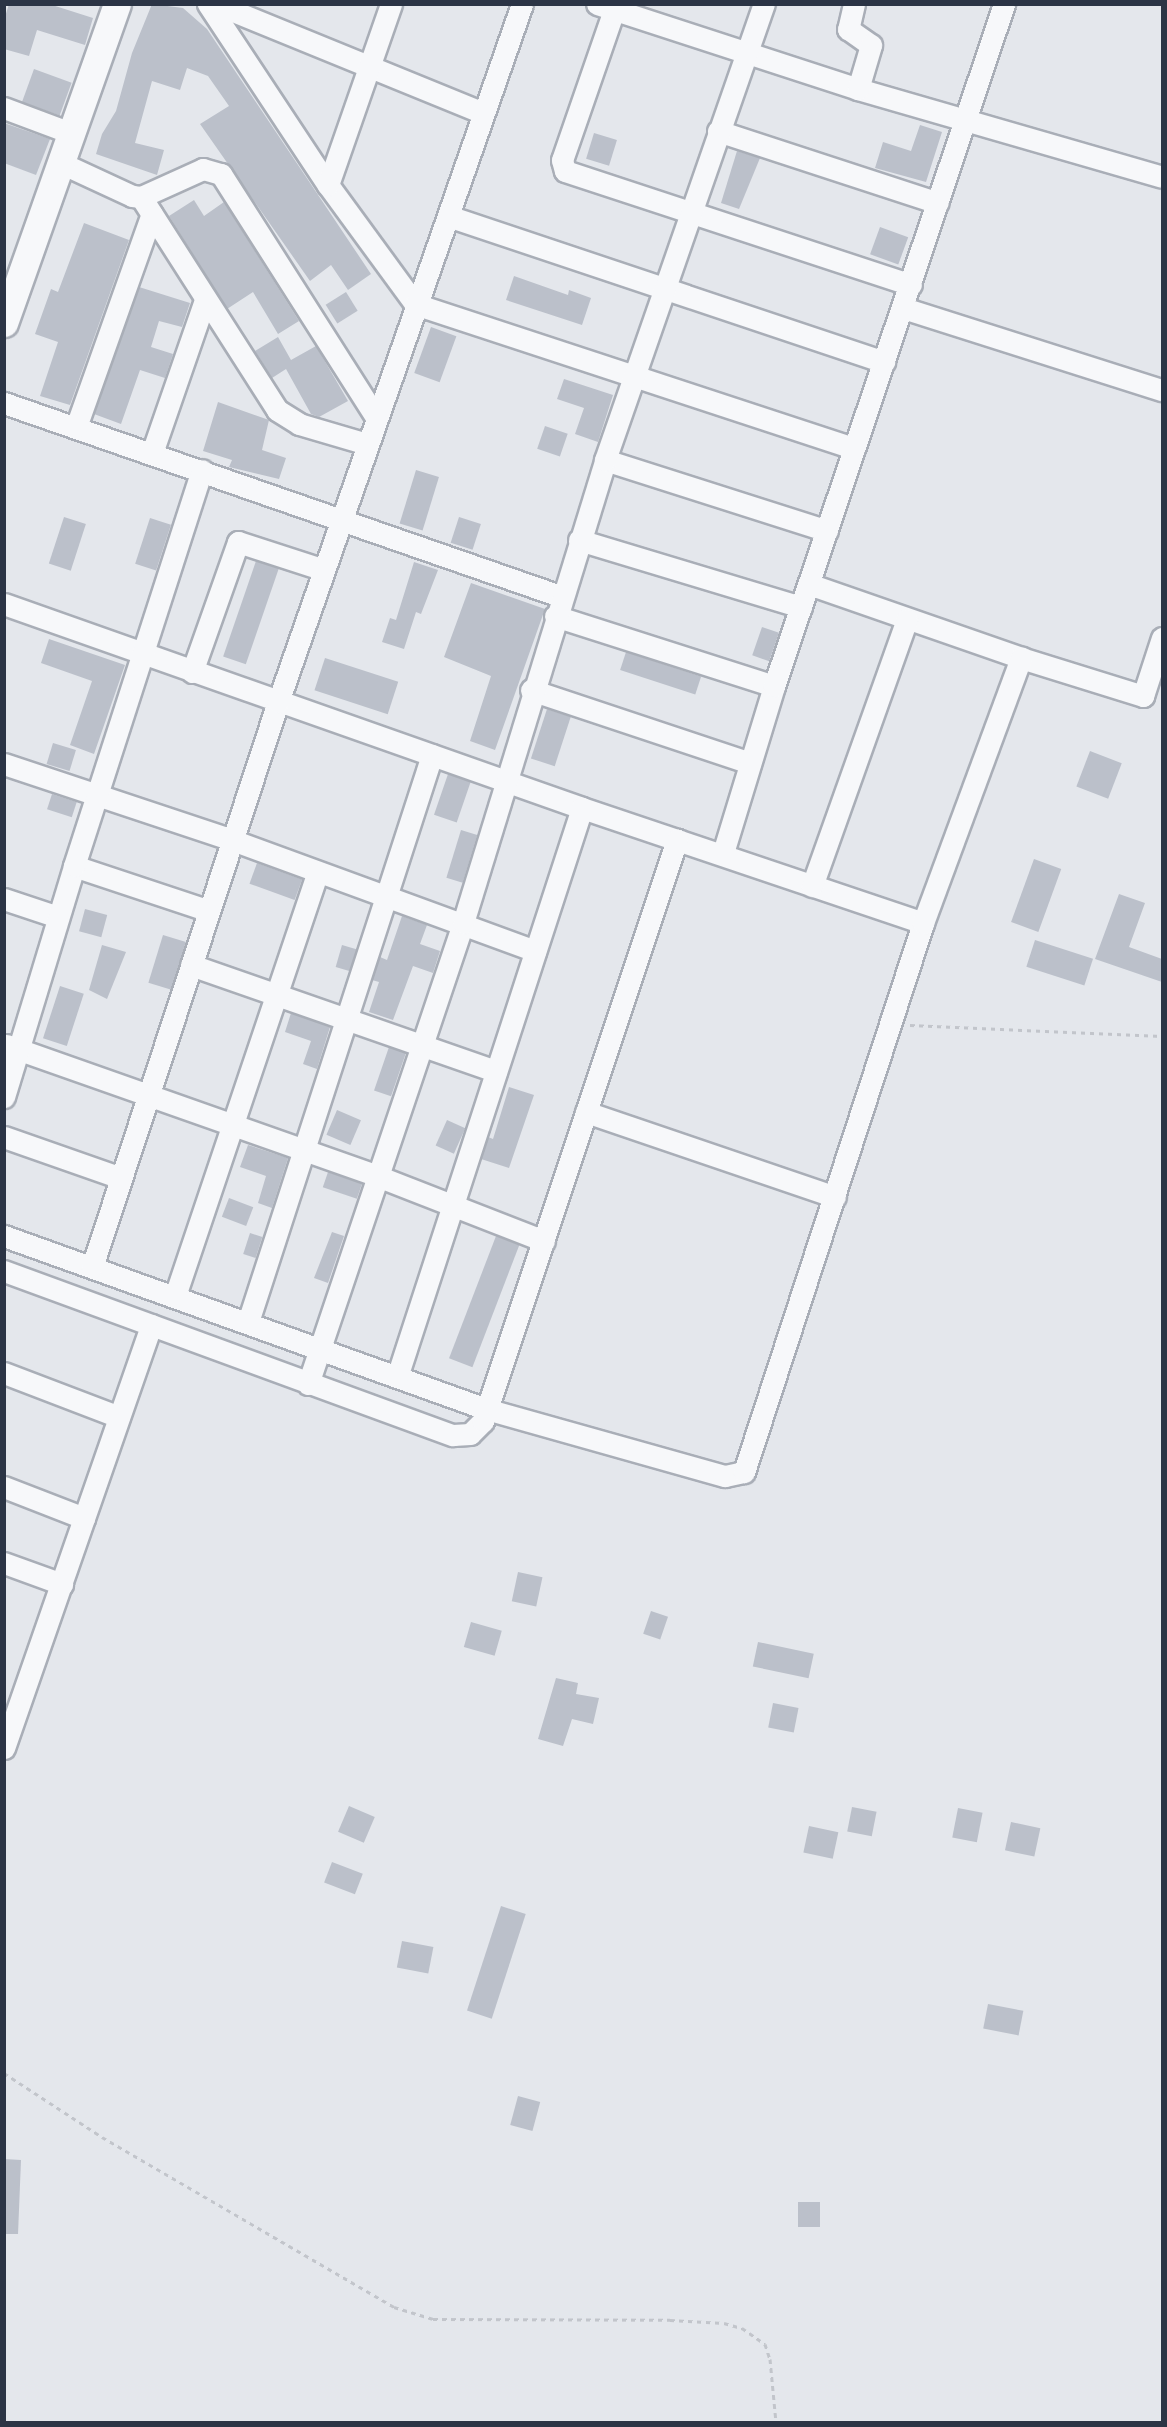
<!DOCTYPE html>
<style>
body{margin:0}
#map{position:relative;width:1167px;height:2427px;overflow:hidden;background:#e4e7ec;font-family:"Space Grotesk",sans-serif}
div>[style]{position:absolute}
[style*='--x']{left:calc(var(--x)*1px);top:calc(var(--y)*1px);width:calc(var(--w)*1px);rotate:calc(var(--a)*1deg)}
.building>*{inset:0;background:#bbc0ca;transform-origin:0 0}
.path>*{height:3px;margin-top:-1.5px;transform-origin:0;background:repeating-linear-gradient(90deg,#c2c5cb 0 4.5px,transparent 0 9px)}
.roads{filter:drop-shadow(2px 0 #a9aeb7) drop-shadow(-2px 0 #a9aeb7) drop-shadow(0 2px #a9aeb7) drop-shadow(0 -2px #a9aeb7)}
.minor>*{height:21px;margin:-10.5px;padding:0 10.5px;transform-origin:10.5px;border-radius:10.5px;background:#f7f8fa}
.tertiary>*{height:27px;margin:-13.5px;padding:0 13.5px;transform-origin:13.5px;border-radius:13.5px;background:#f7f8fa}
span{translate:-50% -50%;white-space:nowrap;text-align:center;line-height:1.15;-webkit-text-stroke:5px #f4f6f9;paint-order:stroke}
.frame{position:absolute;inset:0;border:6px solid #2b3445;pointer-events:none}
</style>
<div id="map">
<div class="building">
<div style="clip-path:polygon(9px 4px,49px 4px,93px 18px,85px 45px,37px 30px,29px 56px,4px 49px,4px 20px)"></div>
<div style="clip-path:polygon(152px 4px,183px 8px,207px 29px,371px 274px,348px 290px,331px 265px,310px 281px,200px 124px,229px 106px,208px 76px,187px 68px,180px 90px,152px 81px,135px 143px,164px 150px,157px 175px,96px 154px,102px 134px,116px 111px,132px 53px)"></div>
<div style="left:34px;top:69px;width:40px;height:35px;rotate:20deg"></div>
<div style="clip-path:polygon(4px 123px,50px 139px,36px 175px,4px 163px)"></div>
<div style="clip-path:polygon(920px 125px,942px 132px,926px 182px,875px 168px,883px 142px,911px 151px)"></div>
<div style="left:594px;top:133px;width:24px;height:27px;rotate:17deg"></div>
<div style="clip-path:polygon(737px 151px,760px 158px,739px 209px,721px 203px)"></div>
<div style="clip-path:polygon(194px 200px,204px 216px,224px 202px,299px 321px,278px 334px,253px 292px,227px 309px,169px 216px)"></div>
<div style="clip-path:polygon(84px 223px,129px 240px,70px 405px,40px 396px,58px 342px,35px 334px,51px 289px,58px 292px)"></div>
<div style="left:880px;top:227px;width:30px;height:29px;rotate:20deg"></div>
<div style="clip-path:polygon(514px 276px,568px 295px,569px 290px,591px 298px,582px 325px,506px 300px)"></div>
<div style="clip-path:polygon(139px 287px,190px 303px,182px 327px,159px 321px,151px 347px,173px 354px,165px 378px,140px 370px,121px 424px,94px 414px)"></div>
<div style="left:346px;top:292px;width:22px;height:24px;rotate:58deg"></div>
<div style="left:431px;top:327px;width:27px;height:49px;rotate:20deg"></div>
<div style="clip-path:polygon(278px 337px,291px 360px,316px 346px,348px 401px,319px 417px,311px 414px,286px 369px,272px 378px,255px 351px)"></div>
<div style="clip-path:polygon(564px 379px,613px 395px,598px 442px,575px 434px,584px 408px,557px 399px)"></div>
<div style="clip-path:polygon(218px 402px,269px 420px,262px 450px,286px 458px,279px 479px,229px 467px,232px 460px,203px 451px)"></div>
<div style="left:545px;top:426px;width:24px;height:24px;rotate:19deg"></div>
<div style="left:416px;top:470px;width:24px;height:56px;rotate:17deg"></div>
<div style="left:64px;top:517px;width:23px;height:49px;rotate:18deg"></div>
<div style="left:459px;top:517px;width:23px;height:27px;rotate:18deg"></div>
<div style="left:150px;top:518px;width:22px;height:48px;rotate:18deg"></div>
<div style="left:256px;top:561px;width:24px;height:101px;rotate:19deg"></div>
<div style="clip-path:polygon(414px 562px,438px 570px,421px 614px,416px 612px,404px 649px,382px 642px,390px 618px,396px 620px)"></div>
<div style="clip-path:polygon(471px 583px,545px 609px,495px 750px,470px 741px,491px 676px,444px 657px)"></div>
<div style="left:762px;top:627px;width:18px;height:30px;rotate:19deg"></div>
<div style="clip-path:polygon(49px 639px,125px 665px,94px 754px,70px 745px,92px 681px,41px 663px)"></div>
<div style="left:626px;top:652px;width:79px;height:19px;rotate:18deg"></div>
<div style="left:325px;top:658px;width:77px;height:34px;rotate:18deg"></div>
<div style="left:547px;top:709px;width:25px;height:52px;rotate:18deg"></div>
<div style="left:53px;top:743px;width:24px;height:22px;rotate:17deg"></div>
<div style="left:1090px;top:751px;width:34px;height:38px;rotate:21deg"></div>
<div style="left:448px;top:774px;width:24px;height:43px;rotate:19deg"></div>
<div style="left:52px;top:794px;width:26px;height:16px;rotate:18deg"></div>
<div style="left:461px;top:830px;width:17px;height:50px;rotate:17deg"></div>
<div style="left:1034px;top:859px;width:29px;height:67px;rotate:20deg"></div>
<div style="left:257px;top:863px;width:48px;height:22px;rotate:20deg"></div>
<div style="clip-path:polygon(1119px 894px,1145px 903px,1129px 947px,1162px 959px,1162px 982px,1095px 959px)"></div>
<div style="left:85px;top:909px;width:23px;height:23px;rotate:15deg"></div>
<div style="clip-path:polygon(402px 916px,427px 925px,420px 944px,440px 951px,433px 973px,413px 966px,393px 1020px,369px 1012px,379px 982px,372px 980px,380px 957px,387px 960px)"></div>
<div style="left:163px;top:935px;width:24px;height:50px;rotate:17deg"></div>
<div style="left:1035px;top:940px;width:61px;height:28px;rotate:18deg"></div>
<div style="clip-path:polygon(102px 945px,126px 952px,107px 999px,89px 990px)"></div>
<div style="left:342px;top:945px;width:15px;height:23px;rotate:16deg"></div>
<div style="left:60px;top:986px;width:25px;height:55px;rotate:18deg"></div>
<div style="clip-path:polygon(291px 1013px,330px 1027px,317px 1069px,303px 1064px,311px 1041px,285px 1032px)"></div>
<div style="left:389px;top:1047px;width:18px;height:46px;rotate:19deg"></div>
<div style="clip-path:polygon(509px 1087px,534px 1095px,509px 1168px,481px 1159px,488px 1137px,493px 1139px)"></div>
<div style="left:337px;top:1110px;width:26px;height:27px;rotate:23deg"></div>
<div style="left:447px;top:1120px;width:20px;height:28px;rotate:24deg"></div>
<div style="clip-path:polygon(248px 1145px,288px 1158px,272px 1208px,258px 1203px,266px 1176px,240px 1167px)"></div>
<div style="left:328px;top:1172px;width:36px;height:16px;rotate:19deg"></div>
<div style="left:229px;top:1198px;width:26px;height:20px;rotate:21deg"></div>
<div style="clip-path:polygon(332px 1232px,344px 1236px,328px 1283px,314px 1278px)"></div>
<div style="left:250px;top:1233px;width:13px;height:22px;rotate:18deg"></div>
<div style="left:496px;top:1236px;width:25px;height:131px;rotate:21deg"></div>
<div style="left:518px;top:1572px;width:25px;height:30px;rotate:12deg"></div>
<div style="left:651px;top:1611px;width:18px;height:24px;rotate:19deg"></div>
<div style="left:471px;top:1622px;width:32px;height:26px;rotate:16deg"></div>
<div style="left:758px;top:1642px;width:57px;height:25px;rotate:12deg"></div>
<div style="clip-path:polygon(556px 1678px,578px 1683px,576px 1694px,599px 1698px,593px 1724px,572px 1719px,563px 1746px,538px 1739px)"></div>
<div style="left:773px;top:1703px;width:26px;height:25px;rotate:11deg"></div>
<div style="left:349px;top:1806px;width:28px;height:28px;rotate:23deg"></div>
<div style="left:852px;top:1807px;width:25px;height:25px;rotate:11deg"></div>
<div style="left:958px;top:1808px;width:25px;height:30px;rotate:11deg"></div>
<div style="left:1011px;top:1822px;width:30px;height:29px;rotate:12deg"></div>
<div style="left:809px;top:1826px;width:30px;height:27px;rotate:12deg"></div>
<div style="left:332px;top:1862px;width:33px;height:22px;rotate:21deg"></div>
<div style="left:501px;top:1906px;width:26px;height:110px;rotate:18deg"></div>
<div style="left:402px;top:1941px;width:32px;height:27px;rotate:11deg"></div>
<div style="left:988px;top:2004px;width:36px;height:25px;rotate:11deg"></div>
<div style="left:518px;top:2096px;width:23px;height:30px;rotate:15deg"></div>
<div style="clip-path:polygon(4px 2159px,21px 2160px,18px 2234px,4px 2234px)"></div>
<div style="left:798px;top:2202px;width:22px;height:25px"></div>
</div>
<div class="path">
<div style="--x:910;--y:1025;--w:252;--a:2.5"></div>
<div style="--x:4;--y:2073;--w:117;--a:33.1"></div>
<div style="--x:102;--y:2137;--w:338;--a:30.2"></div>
<div style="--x:394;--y:2307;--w:41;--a:17.1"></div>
<div style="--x:433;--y:2319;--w:237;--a:0.2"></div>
<div style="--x:670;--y:2320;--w:54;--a:3.2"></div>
<div style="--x:724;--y:2323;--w:19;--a:16"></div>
<div style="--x:742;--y:2328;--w:28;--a:35"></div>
<div style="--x:765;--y:2344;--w:16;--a:72"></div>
<div style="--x:770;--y:2359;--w:63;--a:84.6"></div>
</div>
<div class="roads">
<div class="minor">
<div style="--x:208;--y:4;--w:217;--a:56.5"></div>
<div style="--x:328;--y:185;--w:147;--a:53.8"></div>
<div style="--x:415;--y:304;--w:462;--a:18.2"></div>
<div style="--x:216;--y:4;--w:288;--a:22.2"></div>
<div style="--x:597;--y:4;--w:274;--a:18"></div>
<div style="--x:858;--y:89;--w:316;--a:16.1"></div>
<div style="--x:854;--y:4;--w:26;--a:103"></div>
<div style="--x:848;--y:29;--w:28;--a:35"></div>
<div style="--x:871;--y:45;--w:46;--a:106.5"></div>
<div style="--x:614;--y:10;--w:159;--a:109.1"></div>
<div style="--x:562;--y:160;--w:11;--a:75"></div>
<div style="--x:565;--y:171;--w:364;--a:18.2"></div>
<div style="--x:4;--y:108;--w:72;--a:20.5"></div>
<div style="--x:718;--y:131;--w:231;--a:18.1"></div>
<div style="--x:61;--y:163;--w:78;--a:24.9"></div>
<div style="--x:132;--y:196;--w:9;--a:6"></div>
<div style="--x:141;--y:197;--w:68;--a:-24.3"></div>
<div style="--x:203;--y:169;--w:19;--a:16"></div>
<div style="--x:221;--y:174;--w:288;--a:57.5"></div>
<div style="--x:328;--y:185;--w:192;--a:-70.8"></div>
<div style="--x:141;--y:197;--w:253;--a:57.4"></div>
<div style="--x:277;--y:410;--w:26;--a:32"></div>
<div style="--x:299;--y:424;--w:71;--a:16.4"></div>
<div style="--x:448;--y:216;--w:460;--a:18.5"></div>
<div style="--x:903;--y:308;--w:272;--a:17.6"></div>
<div style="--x:4;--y:403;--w:589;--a:19.14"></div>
<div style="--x:76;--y:427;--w:226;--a:-70.4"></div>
<div style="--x:152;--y:453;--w:162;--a:-70.9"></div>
<div style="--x:605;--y:460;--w:233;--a:17.7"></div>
<div style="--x:579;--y:540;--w:232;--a:16.8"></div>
<div style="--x:809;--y:584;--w:225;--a:19.2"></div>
<div style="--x:1021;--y:658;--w:128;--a:17.3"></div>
<div style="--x:1143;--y:696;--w:61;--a:-71.9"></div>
<div style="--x:4;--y:604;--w:613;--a:19.44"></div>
<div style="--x:582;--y:808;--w:360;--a:18.6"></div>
<div style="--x:555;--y:616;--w:230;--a:17.7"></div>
<div style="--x:192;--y:672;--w:138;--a:-70.5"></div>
<div style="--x:238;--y:542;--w:90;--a:18"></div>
<div style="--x:531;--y:690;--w:231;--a:18.4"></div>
<div style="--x:4;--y:764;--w:240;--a:18.4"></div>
<div style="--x:232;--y:840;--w:323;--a:20.1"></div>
<div style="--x:723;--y:853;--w:175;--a:-73"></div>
<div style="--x:774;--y:686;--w:720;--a:-71.36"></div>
<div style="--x:74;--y:866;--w:142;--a:18.4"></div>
<div style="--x:812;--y:886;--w:283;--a:-70.4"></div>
<div style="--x:4;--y:899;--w:57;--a:18.4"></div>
<div style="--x:191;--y:965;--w:323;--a:19.2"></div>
<div style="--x:6;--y:1045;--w:397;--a:19.4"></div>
<div style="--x:380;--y:1177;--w:176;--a:21.3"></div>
<div style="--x:4;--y:1097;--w:241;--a:-73.1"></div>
<div style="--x:74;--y:866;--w:416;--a:-72.1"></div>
<div style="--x:586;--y:1112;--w:263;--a:18.8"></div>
<div style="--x:4;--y:1137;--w:124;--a:19.3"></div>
<div style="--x:4;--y:1236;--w:512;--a:19.74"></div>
<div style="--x:486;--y:1409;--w:248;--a:15.7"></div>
<div style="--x:725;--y:1476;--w:19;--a:-12"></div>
<div style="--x:744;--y:1472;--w:577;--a:-71.94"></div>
<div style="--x:923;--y:923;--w:283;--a:-69.7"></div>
<div style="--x:92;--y:1267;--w:595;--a:-71.78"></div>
<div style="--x:278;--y:702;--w:739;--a:-70.73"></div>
<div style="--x:4;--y:1271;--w:478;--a:20.1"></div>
<div style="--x:453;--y:1435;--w:17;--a:-3"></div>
<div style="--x:470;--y:1434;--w:18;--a:-45"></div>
<div style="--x:483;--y:1421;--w:613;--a:-71.54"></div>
<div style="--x:175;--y:1296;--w:447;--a:-71.4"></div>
<div style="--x:248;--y:1322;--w:596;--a:-72.02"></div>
<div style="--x:4;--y:1373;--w:123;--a:20.9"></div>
<div style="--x:397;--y:1377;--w:598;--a:-71.99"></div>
<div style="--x:308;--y:1384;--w:486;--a:-71.4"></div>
<div style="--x:463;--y:923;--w:484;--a:-72.9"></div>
<div style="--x:605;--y:460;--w:483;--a:-70.8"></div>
<div style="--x:4;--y:1487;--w:86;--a:21.2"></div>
<div style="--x:4;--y:1563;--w:62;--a:19.9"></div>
<div style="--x:4;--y:1748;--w:448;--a:-70.8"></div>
</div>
<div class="tertiary">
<div style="--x:4;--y:323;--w:338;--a:-70.5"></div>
</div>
</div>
<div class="frame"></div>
</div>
